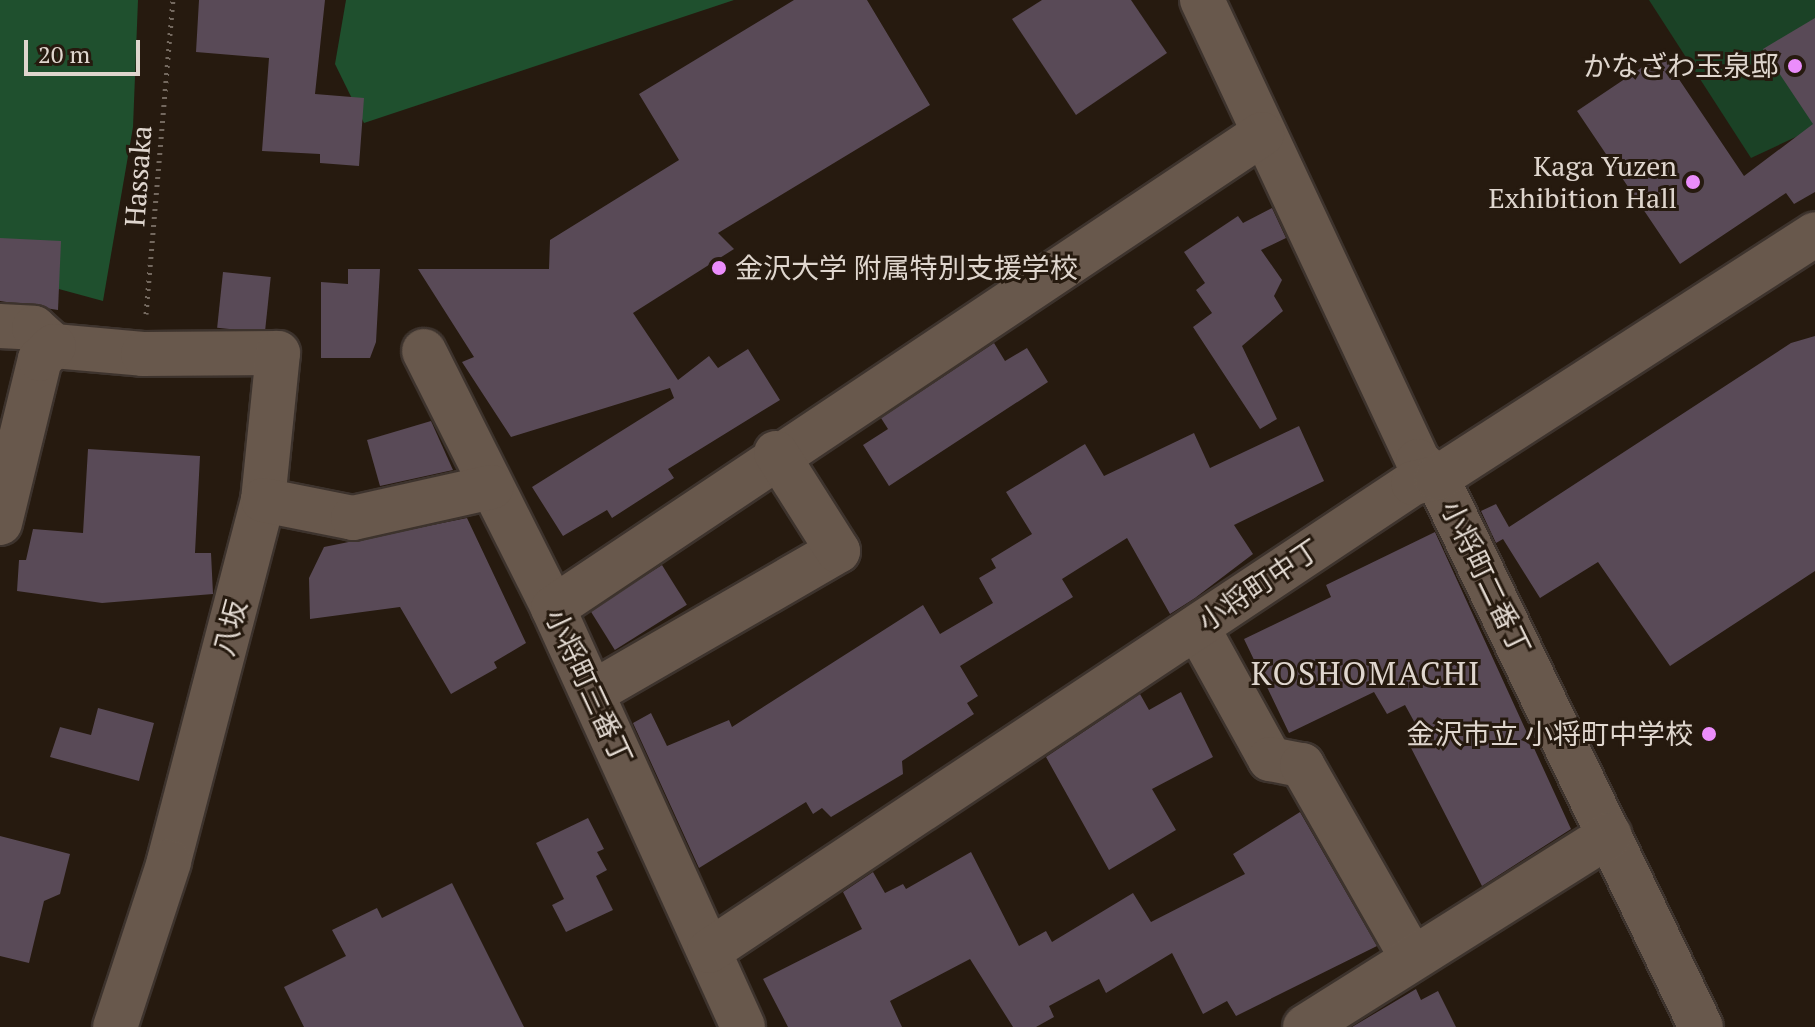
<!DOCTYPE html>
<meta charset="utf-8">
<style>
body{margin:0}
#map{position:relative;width:1815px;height:1027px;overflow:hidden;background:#261a0f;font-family:"PT Serif","Noto Sans JP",serif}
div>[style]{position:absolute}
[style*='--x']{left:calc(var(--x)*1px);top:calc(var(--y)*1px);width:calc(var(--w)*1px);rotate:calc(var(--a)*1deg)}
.green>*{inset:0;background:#1b4226}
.forest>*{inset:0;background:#1f502e}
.building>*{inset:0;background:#594a57;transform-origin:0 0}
.path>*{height:5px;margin-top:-2.5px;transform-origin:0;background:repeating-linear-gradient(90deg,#74695f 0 2px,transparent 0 8px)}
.roads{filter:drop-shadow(2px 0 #3d332d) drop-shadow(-2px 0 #3d332d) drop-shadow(0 2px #3d332d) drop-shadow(0 -2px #3d332d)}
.minor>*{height:44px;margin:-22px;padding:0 22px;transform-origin:22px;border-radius:22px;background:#68584c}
.dots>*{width:22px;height:22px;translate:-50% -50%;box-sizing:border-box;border:4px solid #261a0f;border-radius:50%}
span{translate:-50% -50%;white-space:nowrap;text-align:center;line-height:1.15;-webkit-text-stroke:6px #261a0f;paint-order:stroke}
.poi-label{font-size:28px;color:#dfd6ce}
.right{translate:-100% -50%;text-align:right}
.left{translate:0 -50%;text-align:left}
.street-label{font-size:28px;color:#dfd6ce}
.quarter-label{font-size:32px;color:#dfd6ce;letter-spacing:2px}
.scale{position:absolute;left:24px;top:40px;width:116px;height:36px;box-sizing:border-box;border:4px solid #dfd6ce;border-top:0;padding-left:10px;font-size:24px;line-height:28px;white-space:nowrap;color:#dfd6ce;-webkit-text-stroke:6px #261a0f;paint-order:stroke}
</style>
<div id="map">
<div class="green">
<div style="clip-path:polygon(1649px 0,1815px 0,1815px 128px,1751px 158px)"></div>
</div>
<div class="forest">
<div style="clip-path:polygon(0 0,138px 0,133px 127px,103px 301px,0 273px)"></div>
<div style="clip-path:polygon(346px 0,734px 0,364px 123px,335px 64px)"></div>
</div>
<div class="building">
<div style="clip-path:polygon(199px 0,325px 0,315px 94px,364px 98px,359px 166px,320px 163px,320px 154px,262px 151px,269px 58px,196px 52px)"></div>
<div style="clip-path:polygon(794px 0,867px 0,930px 105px,718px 233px,734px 249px,633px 313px,678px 380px,709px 356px,718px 368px,748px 349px,780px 400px,668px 469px,674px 478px,612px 518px,607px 510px,563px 536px,532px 487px,674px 398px,670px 388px,511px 437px,462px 362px,474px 357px,418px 269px,549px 269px,550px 240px,679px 160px,639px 94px)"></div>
<div style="clip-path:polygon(1042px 0,1131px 0,1167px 53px,1076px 115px,1012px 19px)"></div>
<div style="clip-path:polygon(1815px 18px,1815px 192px,1794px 204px,1786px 193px,1680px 264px,1577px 111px,1662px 54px,1744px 176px,1813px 124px,1763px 49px)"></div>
<div style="clip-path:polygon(1272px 208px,1286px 238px,1261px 250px,1282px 280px,1274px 296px,1283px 311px,1242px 346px,1277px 419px,1260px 429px,1193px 327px,1212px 313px,1196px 290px,1205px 283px,1184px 252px,1238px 216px,1243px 223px)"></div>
<div style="clip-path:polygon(0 238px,61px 241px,58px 310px,0 301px)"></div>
<div style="clip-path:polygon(348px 269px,380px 269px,376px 342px,370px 358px,321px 358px,321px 282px,348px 284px)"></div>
<div style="left:223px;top:272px;width:48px;height:56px;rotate:6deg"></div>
<div style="clip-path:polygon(1815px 336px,1815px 571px,1670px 666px,1598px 562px,1540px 598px,1503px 539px,1496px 543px,1481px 511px,1496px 504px,1509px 527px,1791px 343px)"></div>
<div style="clip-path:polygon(994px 343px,1005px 361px,1027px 348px,1048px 382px,889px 486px,863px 445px,888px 429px,881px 418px)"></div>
<div style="clip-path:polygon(431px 421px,453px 470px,380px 486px,367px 440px)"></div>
<div style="clip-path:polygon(1299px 426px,1324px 481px,1234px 525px,1253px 554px,1195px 598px,1170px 614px,1127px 538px,1062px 579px,1073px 597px,960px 666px,978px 696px,967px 703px,974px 714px,902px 761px,903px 774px,831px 817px,822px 808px,813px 814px,806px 802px,699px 868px,633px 723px,651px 713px,667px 746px,729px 720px,732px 727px,923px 605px,940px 634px,993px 603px,979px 578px,996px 568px,991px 559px,1032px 534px,1006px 492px,1085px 444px,1104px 476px,1194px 433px,1210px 468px)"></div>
<div style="clip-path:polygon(88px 449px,200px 456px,195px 553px,211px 553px,213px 594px,102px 603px,17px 591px,19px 560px,26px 560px,33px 529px,83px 533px)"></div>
<div style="clip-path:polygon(467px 518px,526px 643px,494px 662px,497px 668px,451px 694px,400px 607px,310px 619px,309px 578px,324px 547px)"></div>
<div style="clip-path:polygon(1435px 532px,1571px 829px,1482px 886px,1409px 744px,1422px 736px,1405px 705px,1387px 714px,1374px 692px,1289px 733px,1244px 639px,1331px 597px,1326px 585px)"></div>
<div style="left:662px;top:565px;width:47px;height:85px;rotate:58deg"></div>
<div style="clip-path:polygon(1181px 692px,1213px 757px,1152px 789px,1176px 830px,1109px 870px,1046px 757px,1140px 694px,1149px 710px)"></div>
<div style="clip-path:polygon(98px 708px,154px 723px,139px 781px,50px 757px,60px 727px,91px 735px)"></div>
<div style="clip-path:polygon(1300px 812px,1377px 946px,1236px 1016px,1227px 1001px,1203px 1014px,1172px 953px,1106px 993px,1099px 979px,1049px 1006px,1054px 1017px,1036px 1027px,1013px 1027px,970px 959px,890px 1001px,902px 1027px,788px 1027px,763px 979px,862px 929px,843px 892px,873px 872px,885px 893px,903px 884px,906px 889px,971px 852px,1019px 946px,1046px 931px,1052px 942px,1133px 893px,1151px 922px,1245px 874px,1233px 854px)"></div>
<div style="clip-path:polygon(588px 818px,604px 849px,597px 852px,607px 870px,596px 876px,613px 910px,566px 932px,552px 905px,564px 899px,536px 843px)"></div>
<div style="clip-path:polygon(0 836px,70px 854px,60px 894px,44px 901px,29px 963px,0 956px)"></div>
<div style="clip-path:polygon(452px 883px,524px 1027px,304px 1027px,284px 987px,346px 956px,332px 930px,377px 908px,382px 918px)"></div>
<div style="clip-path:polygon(1416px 989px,1421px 1000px,1438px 991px,1456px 1027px,1352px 1027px)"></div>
</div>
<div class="path">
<div style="--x:146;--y:314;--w:315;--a:-85.1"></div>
</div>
<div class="roads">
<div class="minor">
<div style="--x:1202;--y:0;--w:509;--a:64.89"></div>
<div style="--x:1418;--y:461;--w:25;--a:42"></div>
<div style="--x:1437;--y:478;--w:609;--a:64.32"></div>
<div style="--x:0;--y:326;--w:34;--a:3"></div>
<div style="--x:34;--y:328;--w:27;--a:42"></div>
<div style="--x:54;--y:346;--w:89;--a:5.1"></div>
<div style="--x:143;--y:354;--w:135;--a:-0.4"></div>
<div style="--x:278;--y:353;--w:148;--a:95.8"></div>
<div style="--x:263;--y:500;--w:374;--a:104.6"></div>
<div style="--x:169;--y:862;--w:174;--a:108.1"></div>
<div style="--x:424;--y:351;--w:288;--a:63.3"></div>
<div style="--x:553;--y:608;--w:460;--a:65.6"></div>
<div style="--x:263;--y:500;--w:92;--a:11.3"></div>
<div style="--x:353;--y:518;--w:142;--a:-12.6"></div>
<div style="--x:0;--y:523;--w:169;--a:-76.3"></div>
<div style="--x:40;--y:359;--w:19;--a:-43"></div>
<div style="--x:553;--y:608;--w:853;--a:-33.76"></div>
<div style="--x:1197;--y:627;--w:151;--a:61.1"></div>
<div style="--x:1270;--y:759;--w:33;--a:11"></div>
<div style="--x:1302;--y:765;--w:222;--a:60.3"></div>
<div style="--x:592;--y:693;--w:284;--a:-30"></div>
<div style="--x:838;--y:551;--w:116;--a:-122.3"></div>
<div style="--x:709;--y:951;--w:845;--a:-33.61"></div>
<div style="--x:1413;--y:483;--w:25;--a:-12"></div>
<div style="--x:1437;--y:478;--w:450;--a:-32.8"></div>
<div style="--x:1305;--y:1027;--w:360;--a:-32.2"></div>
</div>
</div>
<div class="dots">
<div style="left:1795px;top:66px;background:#eb8dfb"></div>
<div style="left:1693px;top:182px;background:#eb8dfb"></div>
<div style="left:719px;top:268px;background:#eb8dfb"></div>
<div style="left:1709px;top:734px;background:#eb8dfb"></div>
</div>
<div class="poi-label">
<span class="right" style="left:1779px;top:66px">かなざわ玉泉邸</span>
<span class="right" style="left:1677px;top:182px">Kaga Yuzen<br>Exhibition Hall</span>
<span class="left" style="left:735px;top:268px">金沢大学 附属特別支援学校</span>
<span class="right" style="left:1693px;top:734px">金沢市立 小将町中学校</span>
</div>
<div class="street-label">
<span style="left:138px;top:176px;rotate:-86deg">Hassaka</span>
<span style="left:1486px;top:578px;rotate:64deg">小将町二番丁</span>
<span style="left:1259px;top:585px;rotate:-34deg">小将町中丁</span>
<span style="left:230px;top:628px;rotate:-75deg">八坂</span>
<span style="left:589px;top:687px;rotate:65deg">小将町三番丁</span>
</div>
<div class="quarter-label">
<span style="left:1366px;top:673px">KOSHOMACHI</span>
</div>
<div class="scale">20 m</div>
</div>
